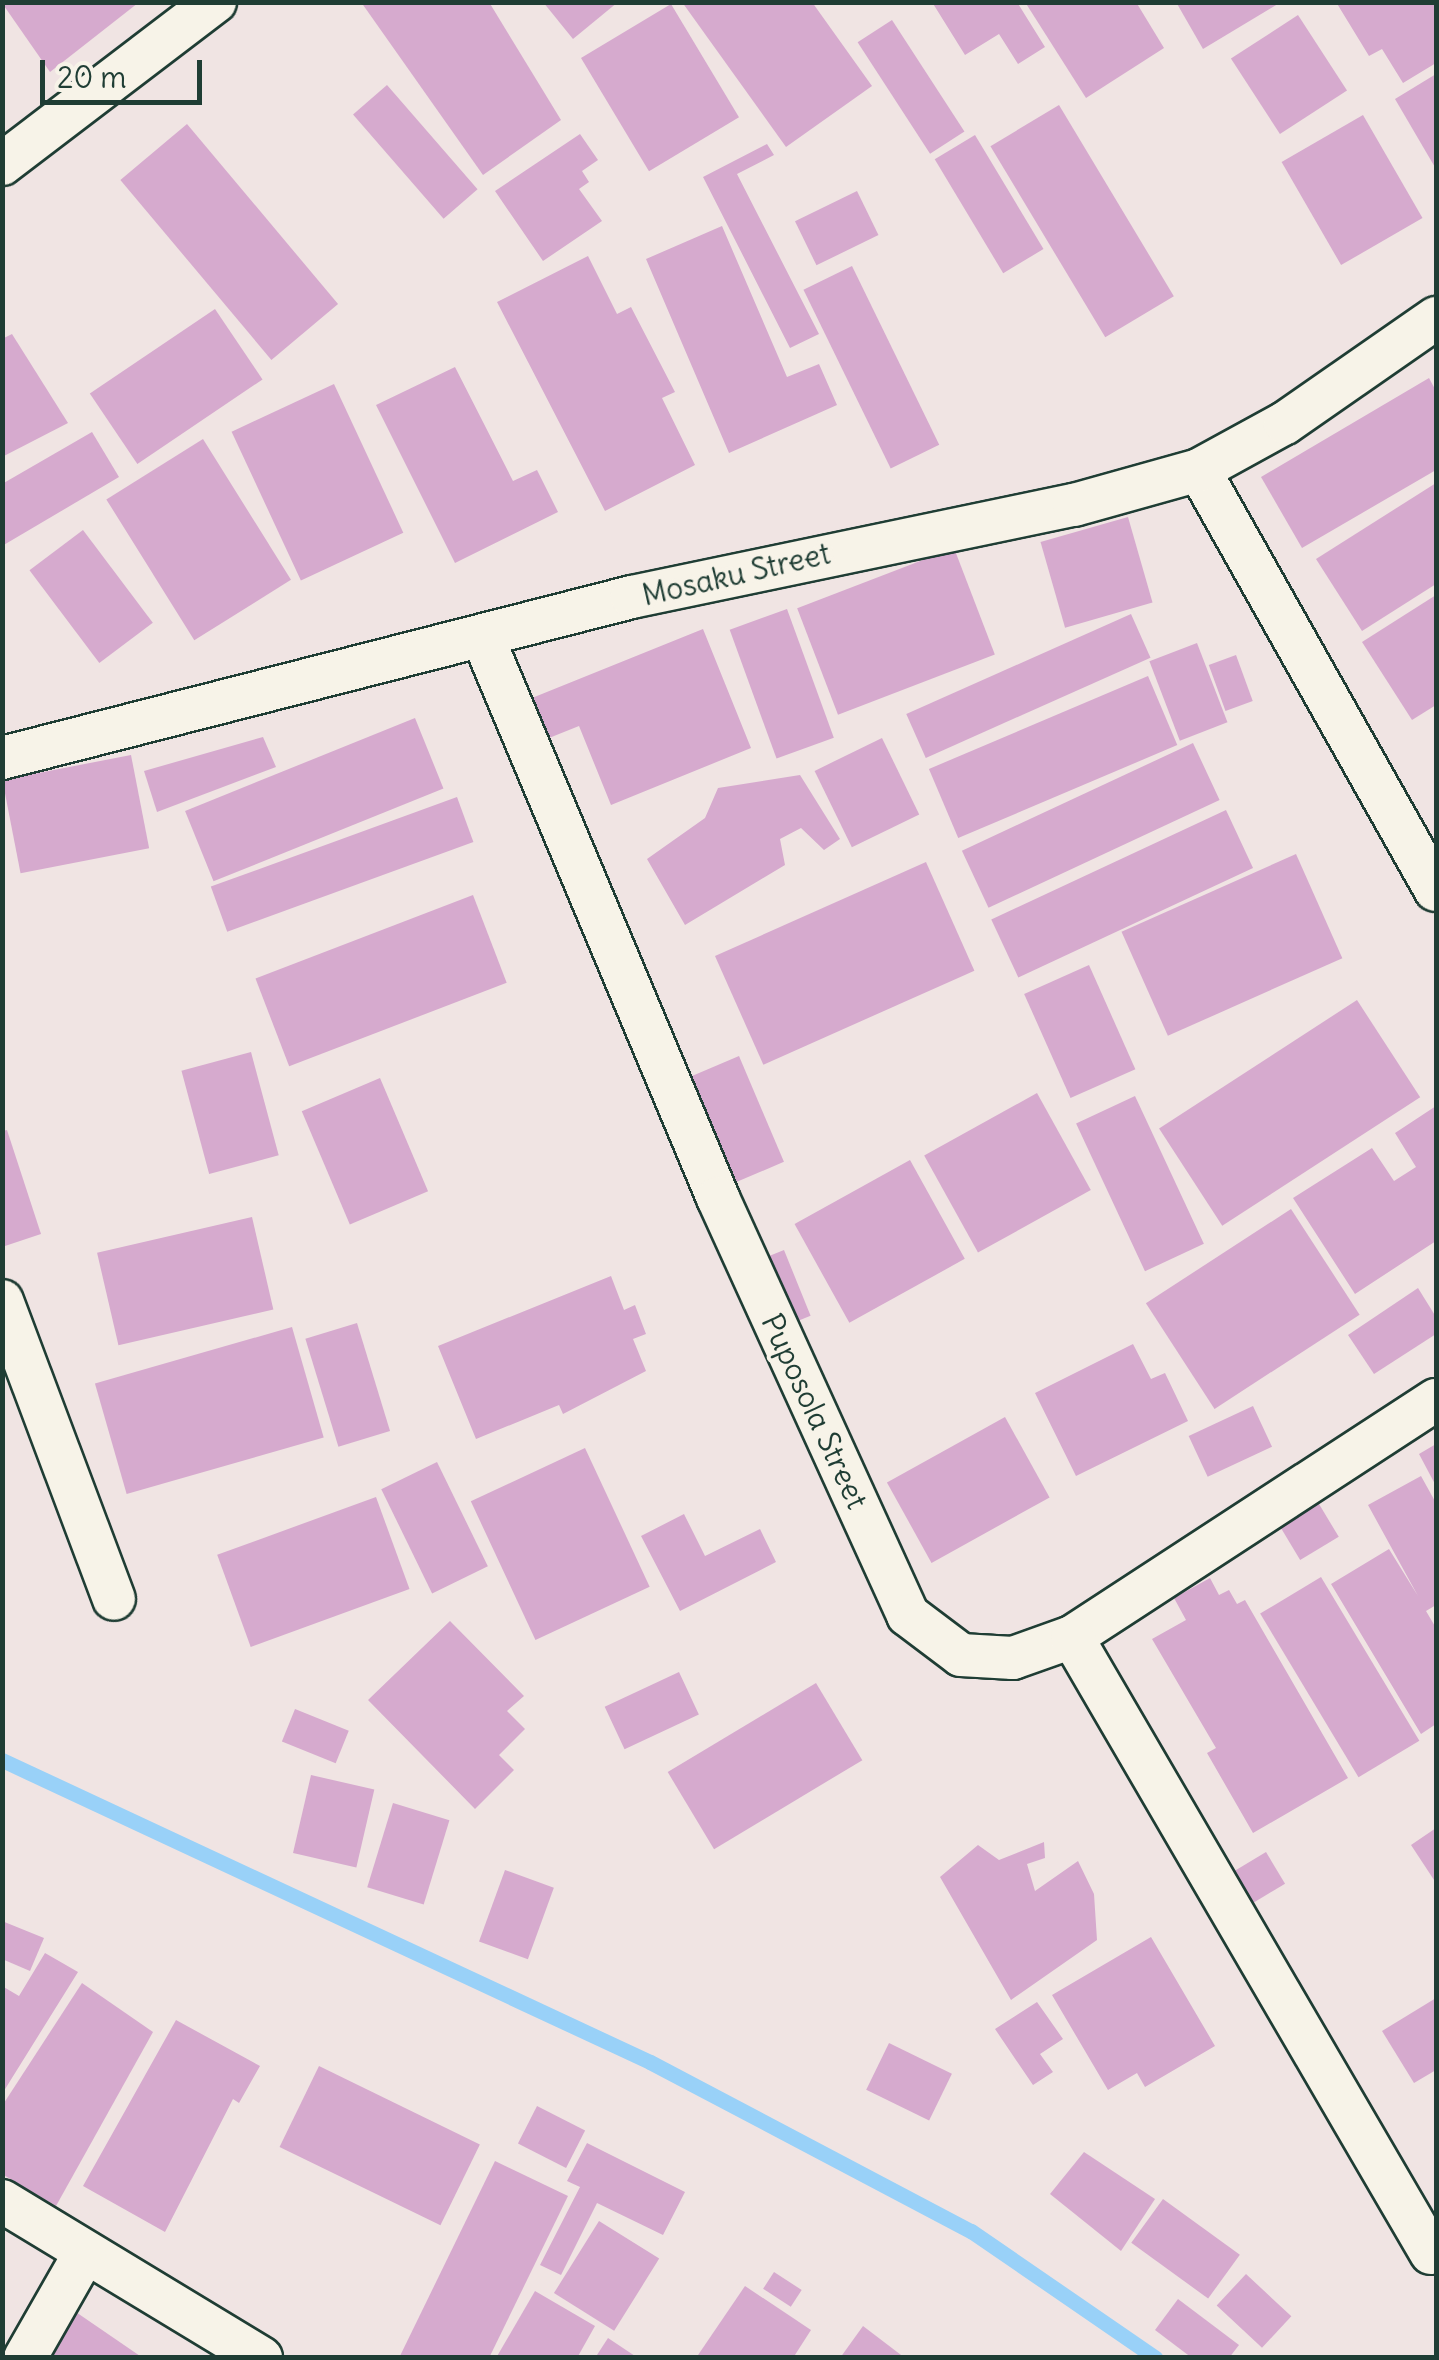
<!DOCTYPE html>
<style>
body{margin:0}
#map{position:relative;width:1439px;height:2360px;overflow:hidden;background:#f0e4e3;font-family:Delius,sans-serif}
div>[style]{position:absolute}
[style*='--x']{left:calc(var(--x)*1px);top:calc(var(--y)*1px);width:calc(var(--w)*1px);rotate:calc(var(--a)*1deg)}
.stream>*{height:15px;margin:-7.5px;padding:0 7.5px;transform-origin:7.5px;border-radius:7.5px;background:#99d1f8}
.building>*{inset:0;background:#d6aace;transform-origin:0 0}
.roads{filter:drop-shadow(2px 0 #1f3d34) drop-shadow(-2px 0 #1f3d34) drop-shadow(0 2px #1f3d34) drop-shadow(0 -2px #1f3d34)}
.minor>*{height:42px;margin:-21px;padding:0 21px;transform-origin:21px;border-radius:21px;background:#f7f3e8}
span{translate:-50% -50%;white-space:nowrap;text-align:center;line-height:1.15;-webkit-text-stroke:8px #f7f3e8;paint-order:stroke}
.street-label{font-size:30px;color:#1f3d34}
.frame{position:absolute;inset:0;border:5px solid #1f3d34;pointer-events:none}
.scale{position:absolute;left:40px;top:60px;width:162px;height:45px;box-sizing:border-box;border:5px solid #1f3d34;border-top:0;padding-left:12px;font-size:30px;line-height:35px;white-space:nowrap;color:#1f3d34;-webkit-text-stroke:8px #f7f3e8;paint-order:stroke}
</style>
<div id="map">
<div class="stream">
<div style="--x:2;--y:1760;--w:715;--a:24.99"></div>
<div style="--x:650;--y:2062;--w:363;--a:27.8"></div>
<div style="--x:971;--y:2231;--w:224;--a:34.5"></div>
</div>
<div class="building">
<div style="clip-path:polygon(361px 2px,489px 2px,561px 120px,483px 175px)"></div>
<div style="clip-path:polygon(543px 2px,618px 2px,573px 39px)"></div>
<div style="clip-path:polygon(682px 2px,812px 2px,872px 86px,786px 147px)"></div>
<div style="clip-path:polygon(932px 2px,1017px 2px,1045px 47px,1018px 64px,999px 34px,965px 55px)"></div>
<div style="clip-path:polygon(1025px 2px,1136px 2px,1164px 48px,1086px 98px)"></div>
<div style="clip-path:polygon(1176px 2px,1281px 2px,1203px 49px)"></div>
<div style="clip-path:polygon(1336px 2px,1436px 2px,1436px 63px,1403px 83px,1382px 49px,1369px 56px)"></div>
<div style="clip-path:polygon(2px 3px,138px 3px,50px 72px)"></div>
<div style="left:671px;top:4px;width:132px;height:105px;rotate:59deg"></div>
<div style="left:1298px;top:15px;width:90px;height:80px;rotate:57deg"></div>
<div style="left:892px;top:20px;width:133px;height:41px;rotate:57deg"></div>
<div style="clip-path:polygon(1436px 74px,1436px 169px,1395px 99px)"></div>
<div style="left:387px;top:85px;width:138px;height:45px;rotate:49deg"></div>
<div style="left:1059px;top:105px;width:223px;height:80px;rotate:59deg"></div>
<div style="left:1363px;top:115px;width:119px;height:94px;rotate:60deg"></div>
<div style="left:187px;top:124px;width:235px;height:87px;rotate:50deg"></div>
<div style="clip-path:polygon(580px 134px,598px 160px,582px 171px,589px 182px,579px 189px,602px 221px,543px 261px,495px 191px)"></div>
<div style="left:975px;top:135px;width:133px;height:47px;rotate:59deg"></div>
<div style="clip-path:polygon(767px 144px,774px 155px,737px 174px,819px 334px,790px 348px,703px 177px)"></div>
<div style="left:857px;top:191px;width:49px;height:69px;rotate:64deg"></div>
<div style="clip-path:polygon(722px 226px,787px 377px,819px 364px,837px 405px,729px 453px,646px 259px)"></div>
<div style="clip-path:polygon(588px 256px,617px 314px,631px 307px,675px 392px,662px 398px,695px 465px,605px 511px,497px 302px)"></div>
<div style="left:852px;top:266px;width:199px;height:54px;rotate:64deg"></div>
<div style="left:215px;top:309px;width:85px;height:151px;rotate:56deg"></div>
<div style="clip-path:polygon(12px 334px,68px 423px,2px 457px,2px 339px)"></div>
<div style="clip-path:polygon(455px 367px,513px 481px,537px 470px,558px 512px,455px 563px,376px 405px)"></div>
<div style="clip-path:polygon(1429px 378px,1436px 391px,1436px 470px,1302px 548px,1261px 477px)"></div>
<div style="left:334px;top:384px;width:164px;height:113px;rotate:65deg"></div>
<div style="clip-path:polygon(92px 432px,119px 477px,2px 546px,2px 484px)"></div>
<div style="left:203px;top:439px;width:166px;height:114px;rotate:58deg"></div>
<div style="clip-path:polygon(1436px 483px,1436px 584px,1362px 631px,1316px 559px)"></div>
<div style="left:1128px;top:517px;width:89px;height:91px;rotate:74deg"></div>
<div style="left:83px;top:530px;width:116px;height:67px;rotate:53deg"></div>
<div style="left:954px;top:548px;width:114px;height:168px;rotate:69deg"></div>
<div style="clip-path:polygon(1436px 595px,1436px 705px,1412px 720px,1362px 642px)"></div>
<div style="left:787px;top:609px;width:137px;height:61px;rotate:70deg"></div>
<div style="left:1131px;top:614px;width:48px;height:246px;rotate:66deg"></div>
<div style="clip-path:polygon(703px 629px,751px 748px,611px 805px,579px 726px,544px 740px,527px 700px)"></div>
<div style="left:1197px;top:643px;width:85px;height:51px;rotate:69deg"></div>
<div style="left:1236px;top:655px;width:49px;height:29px;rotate:70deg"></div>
<div style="left:1148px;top:676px;width:75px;height:238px;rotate:67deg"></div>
<div style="left:415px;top:718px;width:76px;height:248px;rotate:68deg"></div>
<div style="clip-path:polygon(263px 737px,276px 767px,157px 812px,144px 771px)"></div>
<div style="left:882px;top:738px;width:85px;height:75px;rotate:64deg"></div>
<div style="left:1193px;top:743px;width:63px;height:255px;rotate:65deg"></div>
<div style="left:131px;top:755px;width:95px;height:131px;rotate:79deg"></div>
<div style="clip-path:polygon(800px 775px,840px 839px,824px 850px,801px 828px,780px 839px,785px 865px,685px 925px,647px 859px,705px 818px,718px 788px)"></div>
<div style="left:457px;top:797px;width:48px;height:262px;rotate:70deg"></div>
<div style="left:1226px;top:810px;width:64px;height:259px;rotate:65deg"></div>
<div style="left:1296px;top:854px;width:114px;height:191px;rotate:66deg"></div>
<div style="left:926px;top:862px;width:119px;height:231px;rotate:66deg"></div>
<div style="left:473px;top:895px;width:94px;height:233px;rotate:69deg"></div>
<div style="left:1089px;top:965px;width:114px;height:71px;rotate:66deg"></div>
<div style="left:1357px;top:1000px;width:116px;height:236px;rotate:57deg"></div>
<div style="left:251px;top:1052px;width:107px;height:72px;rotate:75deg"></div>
<div style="left:739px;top:1056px;width:115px;height:60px;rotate:67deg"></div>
<div style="left:380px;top:1078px;width:123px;height:85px;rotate:67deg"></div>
<div style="left:1037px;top:1093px;width:111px;height:129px;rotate:61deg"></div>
<div style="left:1135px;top:1096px;width:163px;height:65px;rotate:65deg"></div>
<div style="clip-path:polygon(1436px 1106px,1436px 1241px,1355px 1294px,1293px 1198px,1372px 1148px,1394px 1181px,1416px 1167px,1395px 1133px)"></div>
<div style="clip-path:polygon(7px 1130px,41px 1234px,2px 1247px,2px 1131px)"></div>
<div style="left:910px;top:1160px;width:113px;height:132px;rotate:61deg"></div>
<div style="left:1291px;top:1209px;width:126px;height:173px;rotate:57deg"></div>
<div style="left:252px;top:1217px;width:95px;height:159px;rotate:77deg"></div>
<div style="left:784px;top:1250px;width:71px;height:22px;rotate:68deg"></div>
<div style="clip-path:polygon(611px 1276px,624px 1310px,635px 1305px,646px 1334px,633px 1339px,646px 1371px,563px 1414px,559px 1405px,476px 1439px,438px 1346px)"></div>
<div style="clip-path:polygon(1418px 1288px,1436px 1317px,1436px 1334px,1374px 1374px,1348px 1335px)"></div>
<div style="left:357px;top:1323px;width:113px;height:54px;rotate:73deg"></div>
<div style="left:292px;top:1327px;width:115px;height:205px;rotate:74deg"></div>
<div style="clip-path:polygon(1133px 1344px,1151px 1379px,1165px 1373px,1188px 1421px,1076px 1476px,1035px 1393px)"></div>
<div style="left:1253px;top:1406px;width:45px;height:71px;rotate:65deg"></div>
<div style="left:1005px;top:1417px;width:92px;height:135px;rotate:61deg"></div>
<div style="clip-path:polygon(1436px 1444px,1436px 1486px,1419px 1454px)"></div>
<div style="left:585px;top:1448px;width:153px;height:126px;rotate:65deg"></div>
<div style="left:437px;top:1462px;width:116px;height:62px;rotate:64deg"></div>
<div style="clip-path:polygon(1421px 1476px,1436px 1503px,1436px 1605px,1426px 1611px,1436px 1628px,1436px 1724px,1421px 1734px,1331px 1584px,1389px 1549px,1418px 1596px,1368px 1505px)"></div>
<div style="left:1313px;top:1494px;width:50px;height:45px;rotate:59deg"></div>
<div style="left:376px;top:1497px;width:98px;height:169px;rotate:70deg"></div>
<div style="clip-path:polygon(684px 1514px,705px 1556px,760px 1529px,776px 1562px,680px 1611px,641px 1536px)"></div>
<div style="left:1321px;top:1577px;width:191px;height:71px;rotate:59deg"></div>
<div style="clip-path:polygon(1210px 1578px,1219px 1595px,1229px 1590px,1237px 1604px,1245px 1600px,1348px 1778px,1253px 1833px,1207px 1753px,1216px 1748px,1152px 1639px,1186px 1620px,1174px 1598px)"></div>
<div style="clip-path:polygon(450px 1621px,524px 1696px,507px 1711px,525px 1729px,499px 1755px,514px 1770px,475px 1809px,368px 1700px)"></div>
<div style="left:679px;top:1672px;width:47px;height:82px;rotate:65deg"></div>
<div style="left:816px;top:1683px;width:90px;height:173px;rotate:59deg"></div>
<div style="left:295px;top:1709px;width:58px;height:35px;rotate:22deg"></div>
<div style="left:311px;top:1775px;width:65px;height:80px;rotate:13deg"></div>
<div style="left:393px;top:1803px;width:59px;height:88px;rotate:17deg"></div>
<div style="clip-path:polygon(1436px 1828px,1436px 1883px,1411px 1845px)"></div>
<div style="clip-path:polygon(1044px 1842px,1045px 1858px,1027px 1864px,1035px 1891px,1078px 1861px,1094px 1894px,1097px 1940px,1011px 2000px,940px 1877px,978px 1845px,999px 1860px)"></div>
<div style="left:1266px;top:1852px;width:37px;height:48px;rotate:59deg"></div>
<div style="left:505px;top:1870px;width:52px;height:76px;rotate:20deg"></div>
<div style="clip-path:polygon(2px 1921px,44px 1938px,30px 1971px,2px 1959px)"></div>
<div style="clip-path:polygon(1151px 1937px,1215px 2046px,1145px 2087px,1137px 2073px,1108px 2090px,1052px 1995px)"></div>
<div style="clip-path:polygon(45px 1953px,78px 1972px,2px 2094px,2px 1986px,19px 1996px)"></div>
<div style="clip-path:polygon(82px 1983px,153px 2032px,56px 2206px,2px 2174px,2px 2106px)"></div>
<div style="clip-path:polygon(1436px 1998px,1436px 2070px,1414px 2083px,1382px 2031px)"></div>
<div style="clip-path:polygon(1037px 2002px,1063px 2039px,1040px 2054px,1053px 2072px,1033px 2085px,995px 2029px)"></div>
<div style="clip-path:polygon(176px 2020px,260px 2066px,239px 2103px,233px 2099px,165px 2232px,83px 2186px)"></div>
<div style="left:889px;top:2043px;width:70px;height:52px;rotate:26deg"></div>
<div style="left:319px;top:2066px;width:179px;height:90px;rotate:26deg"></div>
<div style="left:537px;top:2106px;width:54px;height:42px;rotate:27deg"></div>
<div style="clip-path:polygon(587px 2143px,685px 2192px,663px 2235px,597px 2203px,561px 2275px,540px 2265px,580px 2187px,567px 2181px)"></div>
<div style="clip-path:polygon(1084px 2152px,1155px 2199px,1121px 2251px,1050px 2194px)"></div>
<div style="clip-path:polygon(495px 2161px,568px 2196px,489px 2358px,399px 2358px)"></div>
<div style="left:1163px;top:2199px;width:95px;height:54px;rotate:36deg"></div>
<div style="left:599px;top:2221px;width:71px;height:85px;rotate:32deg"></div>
<div style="left:774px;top:2272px;width:33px;height:20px;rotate:33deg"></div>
<div style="left:1246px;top:2274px;width:62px;height:43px;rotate:43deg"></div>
<div style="clip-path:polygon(745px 2286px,811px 2330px,793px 2358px,696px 2358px)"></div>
<div style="clip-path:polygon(535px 2291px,595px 2326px,577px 2358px,496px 2358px)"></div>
<div style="clip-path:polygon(1178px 2299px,1239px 2345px,1229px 2358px,1192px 2358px,1155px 2330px)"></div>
<div style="clip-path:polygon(70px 2308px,143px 2358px,59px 2358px,43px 2347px)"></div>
<div style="clip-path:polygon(863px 2326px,905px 2358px,840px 2358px)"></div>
<div style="clip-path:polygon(608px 2338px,638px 2358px,595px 2358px)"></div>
</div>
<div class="roads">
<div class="minor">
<div style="--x:2;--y:164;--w:268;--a:-37.3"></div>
<div style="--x:1199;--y:470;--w:482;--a:60.6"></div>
<div style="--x:483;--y:638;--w:607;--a:67.23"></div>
<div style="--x:718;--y:1198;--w:458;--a:65.5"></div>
<div style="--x:908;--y:1615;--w:66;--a:37"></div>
<div style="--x:961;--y:1655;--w:52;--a:3.3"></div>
<div style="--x:1013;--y:1658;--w:63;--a:-19.6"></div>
<div style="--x:1072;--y:1637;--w:434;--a:-33.1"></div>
<div style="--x:2;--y:758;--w:650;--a:-14.34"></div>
<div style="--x:632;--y:597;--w:451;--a:-11.8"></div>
<div style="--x:1074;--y:505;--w:130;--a:-15.6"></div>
<div style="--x:1199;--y:470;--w:98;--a:-28.7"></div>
<div style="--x:1285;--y:423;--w:184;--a:-34.8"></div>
<div style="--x:2;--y:1301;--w:318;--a:69.4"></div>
<div style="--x:1072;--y:1637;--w:713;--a:59.77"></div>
<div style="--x:2;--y:2201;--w:303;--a:31.2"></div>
<div style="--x:25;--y:2358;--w:121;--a:-60.3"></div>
</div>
</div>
<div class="street-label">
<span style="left:736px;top:574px;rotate:-13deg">Mosaku Street</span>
<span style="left:815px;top:1411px;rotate:65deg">Puposola Street</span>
</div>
<div class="frame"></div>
<div class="scale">20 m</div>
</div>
